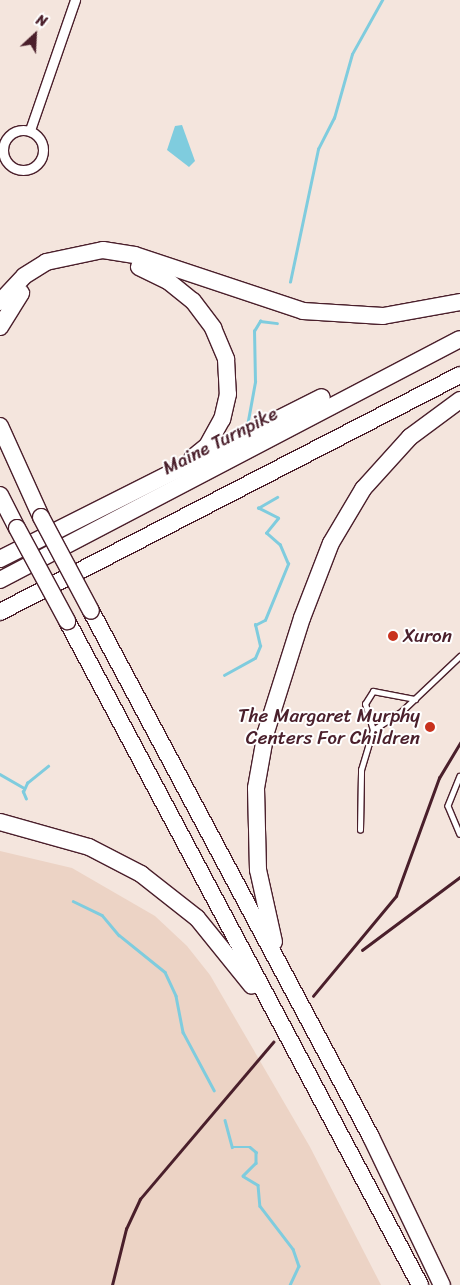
<!DOCTYPE html>
<style>
body{margin:0}
#map{position:relative;width:460px;height:1285px;overflow:hidden;background:#f4e5dd;font-family:Sriracha,sans-serif}
div>[style]{position:absolute}
[style*='--x']{left:calc(var(--x)*1px);top:calc(var(--y)*1px);width:calc(var(--w)*1px);rotate:calc(var(--a)*1deg)}
.built>*{inset:0;background:#ecd3c5}
.water>*{inset:0;background:#7fccde}
.stream>*{height:2.5px;margin:-1.25px;padding:0 1.25px;transform-origin:1.25px;border-radius:1.25px;background:#7fccde}
.roads{filter:drop-shadow(1px 0 #4a1f2b) drop-shadow(-1px 0 #4a1f2b) drop-shadow(0 1px #4a1f2b) drop-shadow(0 -1px #4a1f2b)}
.lane>*{height:4.5px;margin:-2.25px;padding:0 2.25px;transform-origin:2.25px;border-radius:2.25px;background:#fff}
.street>*{height:9px;margin:-4.5px;padding:0 4.5px;transform-origin:4.5px;border-radius:4.5px;background:#fff}
.street>.ring{margin:-4.5px;padding:0;box-sizing:content-box;background:none;border:9px solid #fff;border-radius:50%}
.highway>*{height:16px;margin:-8px;padding:0 8px;transform-origin:8px;border-radius:8px;background:#fff}
.rail>*{height:2.5px;margin:-1.25px;padding:0 1.25px;transform-origin:1.25px;border-radius:1.25px;background:#4a1f2b}
.bridges{filter:drop-shadow(1px 0 #4a1f2b) drop-shadow(-1px 0 #4a1f2b) drop-shadow(0 1px #4a1f2b) drop-shadow(0 -1px #4a1f2b)}
.highway-bridge>*{height:16px;margin:-8px;padding:0 8px;transform-origin:8px;border-radius:8px;background:#fff}
.dots>*{width:14px;height:14px;translate:-50% -50%;box-sizing:border-box;border:2px solid #fff;border-radius:50%}
span{translate:-50% -50%;white-space:nowrap;text-align:center;line-height:1.15;-webkit-text-stroke:4px #fff;paint-order:stroke}
.street-label{font-size:19px;color:#4a1f2b}
.poi-label{font-size:19px;color:#4a1f2b}
.left{translate:0 -50%;text-align:left}
.right{translate:-100% -50%;text-align:right}
.north{position:absolute;left:10px;top:10px;width:50px;height:50px;-webkit-text-stroke:4px #fff;paint-order:stroke;rotate:25deg;font-size:14px;font-weight:700;line-height:20px;text-align:center;color:#4a1f2b}
.north::after{content:'';display:block;margin:auto;width:18px;height:22px;background:#4a1f2b;clip-path:polygon(50% 0,100% 100%,50% 72%,0 100%)}
</style>
<div id="map">
<div class="built">
<div style="clip-path:polygon(0 851px,72px 868px,155px 916px,187px 946px,210px 975px,310px 1147px,381px 1285px,0 1285px)"></div>
</div>
<div class="water">
<div style="clip-path:polygon(182px 125px,195px 161px,189px 167px,167px 150px,175px 126px)"></div>
</div>
<div class="stream">
<div style="--x:290;--y:282;--w:136;--a:-78.1"></div>
<div style="--x:318;--y:149;--w:35;--a:-63"></div>
<div style="--x:334;--y:118;--w:66;--a:-74.3"></div>
<div style="--x:352;--y:54;--w:62;--a:-60.9"></div>
<div style="--x:247;--y:426;--w:45;--a:-79.7"></div>
<div style="--x:255;--y:382;--w:51;--a:-91.1"></div>
<div style="--x:254;--y:331;--w:12;--a:-59"></div>
<div style="--x:260;--y:321;--w:17;--a:7"></div>
<div style="--x:224;--y:675;--w:35;--a:-29"></div>
<div style="--x:255;--y:658;--w:13;--a:-67"></div>
<div style="--x:260;--y:646;--w:22;--a:-103"></div>
<div style="--x:255;--y:625;--w:11;--a:-27"></div>
<div style="--x:265;--y:620;--w:61;--a:-67.7"></div>
<div style="--x:288;--y:564;--w:21;--a:-113"></div>
<div style="--x:280;--y:545;--w:18;--a:-139"></div>
<div style="--x:266;--y:533;--w:19;--a:-51"></div>
<div style="--x:278;--y:518;--w:22;--a:-153"></div>
<div style="--x:258;--y:508;--w:22;--a:-30"></div>
<div style="--x:0;--y:774;--w:28;--a:30"></div>
<div style="--x:26;--y:799;--w:8;--a:-113"></div>
<div style="--x:23;--y:792;--w:10;--a:-66"></div>
<div style="--x:27;--y:783;--w:27;--a:-39"></div>
<div style="--x:73;--y:901;--w:32;--a:26"></div>
<div style="--x:102;--y:915;--w:26;--a:50"></div>
<div style="--x:119;--y:935;--w:59;--a:38.8"></div>
<div style="--x:165;--y:972;--w:26;--a:65"></div>
<div style="--x:176;--y:996;--w:37;--a:79"></div>
<div style="--x:183;--y:1032;--w:66;--a:61.9"></div>
<div style="--x:225;--y:1120;--w:28;--a:75"></div>
<div style="--x:232;--y:1147;--w:18;--a:0"></div>
<div style="--x:250;--y:1147;--w:8;--a:40"></div>
<div style="--x:256;--y:1152;--w:11;--a:90"></div>
<div style="--x:256;--y:1163;--w:18;--a:135"></div>
<div style="--x:243;--y:1176;--w:17;--a:31"></div>
<div style="--x:258;--y:1185;--w:21;--a:85"></div>
<div style="--x:260;--y:1206;--w:54;--a:52.5"></div>
<div style="--x:293;--y:1249;--w:18;--a:71"></div>
<div style="--x:299;--y:1266;--w:21;--a:115"></div>
</div>
<div class="roads">
<div class="lane">
<div style="--x:373;--y:730;--w:27;--a:-107"></div>
<div style="--x:365;--y:704;--w:15;--a:-58"></div>
<div style="--x:373;--y:691;--w:43;--a:10.8"></div>
<div style="--x:460;--y:776;--w:32;--a:112"></div>
<div style="--x:448;--y:806;--w:30;--a:67"></div>
<div style="--x:360;--y:830;--w:60;--a:-89"></div>
<div style="--x:361;--y:770;--w:42;--a:-73.3"></div>
<div style="--x:373;--y:730;--w:35;--a:-33"></div>
<div style="--x:402;--y:711;--w:80;--a:-43.5"></div>
</div>
<div class="street">
<div class="ring" style="left:3px;top:130px;width:31px;height:31px"></div>
<div style="--x:30;--y:130;--w:138;--a:-70.9"></div>
</div>
<div class="highway">
<div style="--x:139;--y:267;--w:32;--a:26"></div>
<div style="--x:168;--y:281;--w:32;--a:39"></div>
<div style="--x:193;--y:301;--w:34;--a:53"></div>
<div style="--x:213;--y:328;--w:34;--a:67"></div>
<div style="--x:226;--y:359;--w:35;--a:87"></div>
<div style="--x:228;--y:394;--w:26;--a:103"></div>
<div style="--x:222;--y:419;--w:31;--a:119"></div>
<div style="--x:207;--y:446;--w:19;--a:141"></div>
<div style="--x:0;--y:302;--w:35;--a:-47"></div>
<div style="--x:24;--y:276;--w:26;--a:-32"></div>
<div style="--x:46;--y:262;--w:58;--a:-11.9"></div>
<div style="--x:103;--y:250;--w:32;--a:9"></div>
<div style="--x:135;--y:255;--w:177;--a:18.4"></div>
<div style="--x:303;--y:311;--w:80;--a:3.6"></div>
<div style="--x:383;--y:316;--w:78;--a:-10.3"></div>
<div style="--x:0;--y:327;--w:40;--a:-58"></div>
<div style="--x:0;--y:426;--w:100;--a:65.7"></div>
<div style="--x:0;--y:495;--w:37;--a:63"></div>
<div style="--x:0;--y:559;--w:360;--a:-26.7"></div>
<div style="--x:0;--y:580;--w:519;--a:-27.65"></div>
<div style="--x:91;--y:611;--w:596;--a:61.97"></div>
<div style="--x:371;--y:1137;--w:164;--a:64.4"></div>
<div style="--x:0;--y:612;--w:517;--a:-27.26"></div>
<div style="--x:67;--y:621;--w:752;--a:62"></div>
<div style="--x:0;--y:822;--w:92;--a:15.7"></div>
<div style="--x:89;--y:847;--w:59;--a:27.4"></div>
<div style="--x:141;--y:874;--w:71;--a:38.2"></div>
<div style="--x:197;--y:918;--w:87;--a:51"></div>
<div style="--x:274;--y:942;--w:74;--a:-102.5"></div>
<div style="--x:258;--y:870;--w:82;--a:-91.4"></div>
<div style="--x:256;--y:788;--w:57;--a:-79.9"></div>
<div style="--x:266;--y:732;--w:120;--a:-72.5"></div>
<div style="--x:302;--y:618;--w:80;--a:-68.9"></div>
<div style="--x:331;--y:543;--w:63;--a:-59.3"></div>
<div style="--x:363;--y:489;--w:70;--a:-47.9"></div>
<div style="--x:410;--y:437;--w:62;--a:-36.5"></div>
</div>
</div>
<div class="rail">
<div style="--x:362;--y:950;--w:122;--a:-36.7"></div>
<div style="--x:313;--y:996;--w:130;--a:-50.3"></div>
<div style="--x:396;--y:896;--w:126;--a:-70"></div>
<div style="--x:439;--y:778;--w:41;--a:-59"></div>
<div style="--x:112;--y:1285;--w:58;--a:-76"></div>
<div style="--x:126;--y:1229;--w:33;--a:-65"></div>
<div style="--x:140;--y:1199;--w:206;--a:-49.7"></div>
</div>
<div class="bridges">
<div class="highway-bridge">
<div style="--x:41;--y:517;--w:106;--a:62"></div>
<div style="--x:17;--y:528;--w:106;--a:61.7"></div>
</div>
</div>
<div class="dots">
<div style="left:393px;top:636px;background:#c8321e"></div>
<div style="left:430px;top:727px;background:#c8321e"></div>
</div>
<div class="street-label">
<span style="left:220px;top:441px;rotate:-27deg">Maine Turnpike</span>
</div>
<div class="poi-label">
<span class="left" style="left:403px;top:636px">Xuron</span>
<span class="right" style="left:420px;top:727px">The Margaret Murphy<br>Centers For Children</span>
</div>
<div class="north">N</div>
</div>
